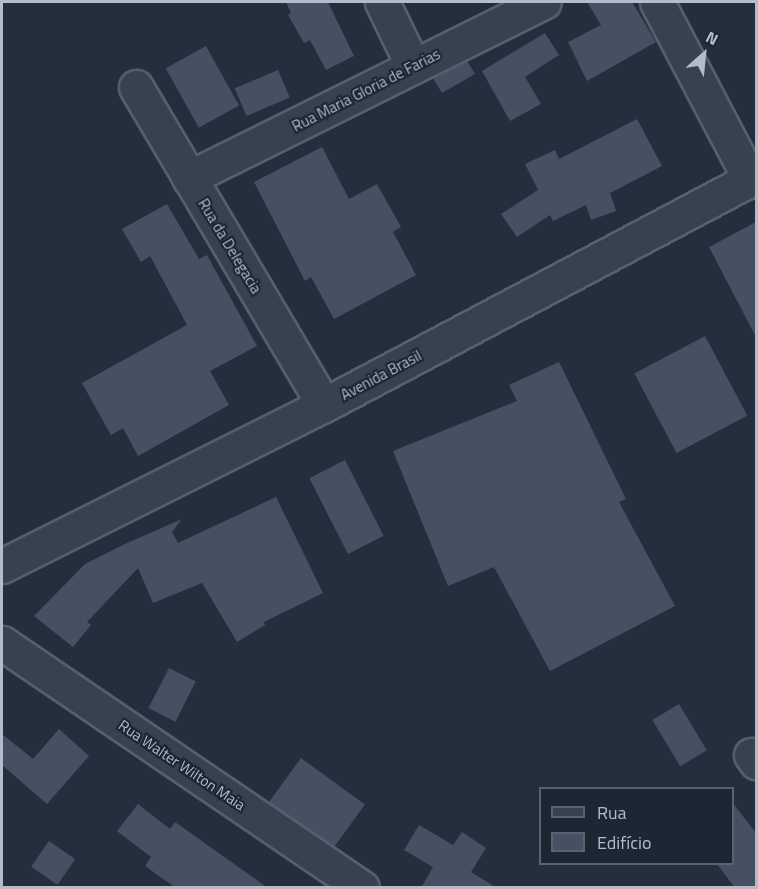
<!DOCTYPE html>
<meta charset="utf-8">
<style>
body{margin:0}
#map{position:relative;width:758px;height:889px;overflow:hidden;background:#242f3e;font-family:"Titillium Web",sans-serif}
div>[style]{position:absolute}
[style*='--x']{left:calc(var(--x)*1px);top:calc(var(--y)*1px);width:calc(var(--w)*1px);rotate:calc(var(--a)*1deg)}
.building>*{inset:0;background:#455162;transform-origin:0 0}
.roads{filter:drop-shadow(2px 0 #565f6c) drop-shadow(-2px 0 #565f6c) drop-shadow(0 2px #565f6c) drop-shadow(0 -2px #565f6c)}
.minor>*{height:33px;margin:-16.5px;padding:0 16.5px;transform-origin:16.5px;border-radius:16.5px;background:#38414e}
span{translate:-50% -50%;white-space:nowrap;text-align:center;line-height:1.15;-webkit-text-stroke:4.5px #1d2633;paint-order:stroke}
.street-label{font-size:15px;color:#b4bcc9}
.frame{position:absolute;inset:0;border:3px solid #b4bcc9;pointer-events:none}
.legend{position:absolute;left:539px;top:787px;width:195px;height:78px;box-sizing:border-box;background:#1d2633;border:2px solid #59626f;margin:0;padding:8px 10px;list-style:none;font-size:18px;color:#b4bcc9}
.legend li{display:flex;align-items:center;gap:12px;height:30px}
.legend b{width:30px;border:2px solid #59626f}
.north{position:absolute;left:674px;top:24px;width:60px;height:60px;-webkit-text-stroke:4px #1d2633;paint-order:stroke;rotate:27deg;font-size:16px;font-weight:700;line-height:24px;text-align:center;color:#b4bcc9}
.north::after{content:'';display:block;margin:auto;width:21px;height:27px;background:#b4bcc9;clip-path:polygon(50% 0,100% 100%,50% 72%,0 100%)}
</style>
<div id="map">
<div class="building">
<div style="clip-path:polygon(286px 2px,328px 2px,354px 56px,326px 70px,310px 40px,304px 43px,288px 15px,291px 13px)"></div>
<div style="clip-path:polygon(587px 2px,632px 2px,656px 42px,587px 81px,568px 42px,601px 25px)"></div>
<div style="clip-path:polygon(545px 33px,559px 55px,525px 77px,541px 104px,510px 121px,482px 71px)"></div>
<div style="left:206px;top:46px;width:68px;height:46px;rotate:61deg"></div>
<div style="clip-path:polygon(467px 61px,475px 74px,442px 93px,433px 78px)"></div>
<div style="left:278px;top:70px;width:30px;height:47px;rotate:67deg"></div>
<div style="clip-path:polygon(637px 119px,662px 166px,610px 193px,616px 211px,591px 220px,586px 205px,553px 221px,550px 215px,517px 237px,501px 214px,538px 190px,525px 164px,555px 150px,559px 159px)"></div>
<div style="clip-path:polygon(322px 147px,349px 199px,377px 184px,401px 227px,393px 232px,416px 275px,334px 319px,311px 277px,305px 281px,254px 182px)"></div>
<div style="clip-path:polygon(167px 204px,199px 259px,207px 255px,257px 346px,210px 371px,229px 405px,138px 456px,123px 428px,111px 435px,82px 383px,187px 325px,150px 256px,141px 262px,122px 229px)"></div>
<div style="clip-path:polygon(756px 222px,756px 337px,709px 247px)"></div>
<div style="left:705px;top:336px;width:90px;height:80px;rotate:62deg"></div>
<div style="clip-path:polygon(559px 362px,626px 499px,619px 502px,675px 606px,550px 671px,494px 567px,448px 586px,393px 451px,517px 401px,509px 385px)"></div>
<div style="left:345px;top:460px;width:85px;height:40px;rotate:63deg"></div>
<div style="clip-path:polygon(276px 497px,323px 593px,264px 622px,265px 625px,237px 642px,202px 583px,153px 603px,138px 568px,87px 622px,91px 625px,73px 647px,34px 616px,85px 564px,127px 543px,182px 519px,172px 532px,178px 543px)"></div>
<div style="left:169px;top:668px;width:30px;height:45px;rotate:27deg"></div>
<div style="left:679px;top:704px;width:54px;height:31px;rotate:59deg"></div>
<div style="clip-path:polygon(59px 729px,89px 756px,47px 804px,2px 765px,2px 734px,33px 759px)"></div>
<div style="left:301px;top:758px;width:79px;height:55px;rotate:36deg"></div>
<div style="clip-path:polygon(732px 802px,756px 833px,756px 888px,735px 888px,717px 864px,732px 864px)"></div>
<div style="clip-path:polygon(138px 804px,170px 829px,175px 822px,268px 888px,176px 888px,145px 866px,151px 857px,117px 831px)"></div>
<div style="clip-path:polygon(419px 825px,453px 845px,462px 832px,486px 848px,471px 872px,497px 888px,421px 888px,433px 867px,404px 850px)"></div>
<div style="left:49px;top:841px;width:32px;height:31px;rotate:35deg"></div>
</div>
<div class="roads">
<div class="minor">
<div style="--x:382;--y:2;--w:71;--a:64.2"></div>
<div style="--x:657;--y:2;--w:200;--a:62.3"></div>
<div style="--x:136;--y:87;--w:369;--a:59.4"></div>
<div style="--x:189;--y:178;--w:396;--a:-26.4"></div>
<div style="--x:2;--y:566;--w:360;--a:-26.6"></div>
<div style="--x:324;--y:405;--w:489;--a:-27.9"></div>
<div style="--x:2;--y:643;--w:435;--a:34.2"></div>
<div style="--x:751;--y:755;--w:9;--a:54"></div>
</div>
</div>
<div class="street-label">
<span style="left:366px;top:90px;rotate:-27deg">Rua Maria Gloria de Farias</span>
<span style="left:230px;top:246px;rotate:59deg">Rua da Delegacia</span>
<span style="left:381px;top:375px;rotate:-28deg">Avenida Brasil</span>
<span style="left:182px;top:765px;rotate:34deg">Rua Walter Wilton Maia</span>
</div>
<div class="frame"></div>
<ul class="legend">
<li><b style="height:8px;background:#38414e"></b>Rua</li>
<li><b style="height:16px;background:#455162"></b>Edifício</li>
</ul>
<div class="north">N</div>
</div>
